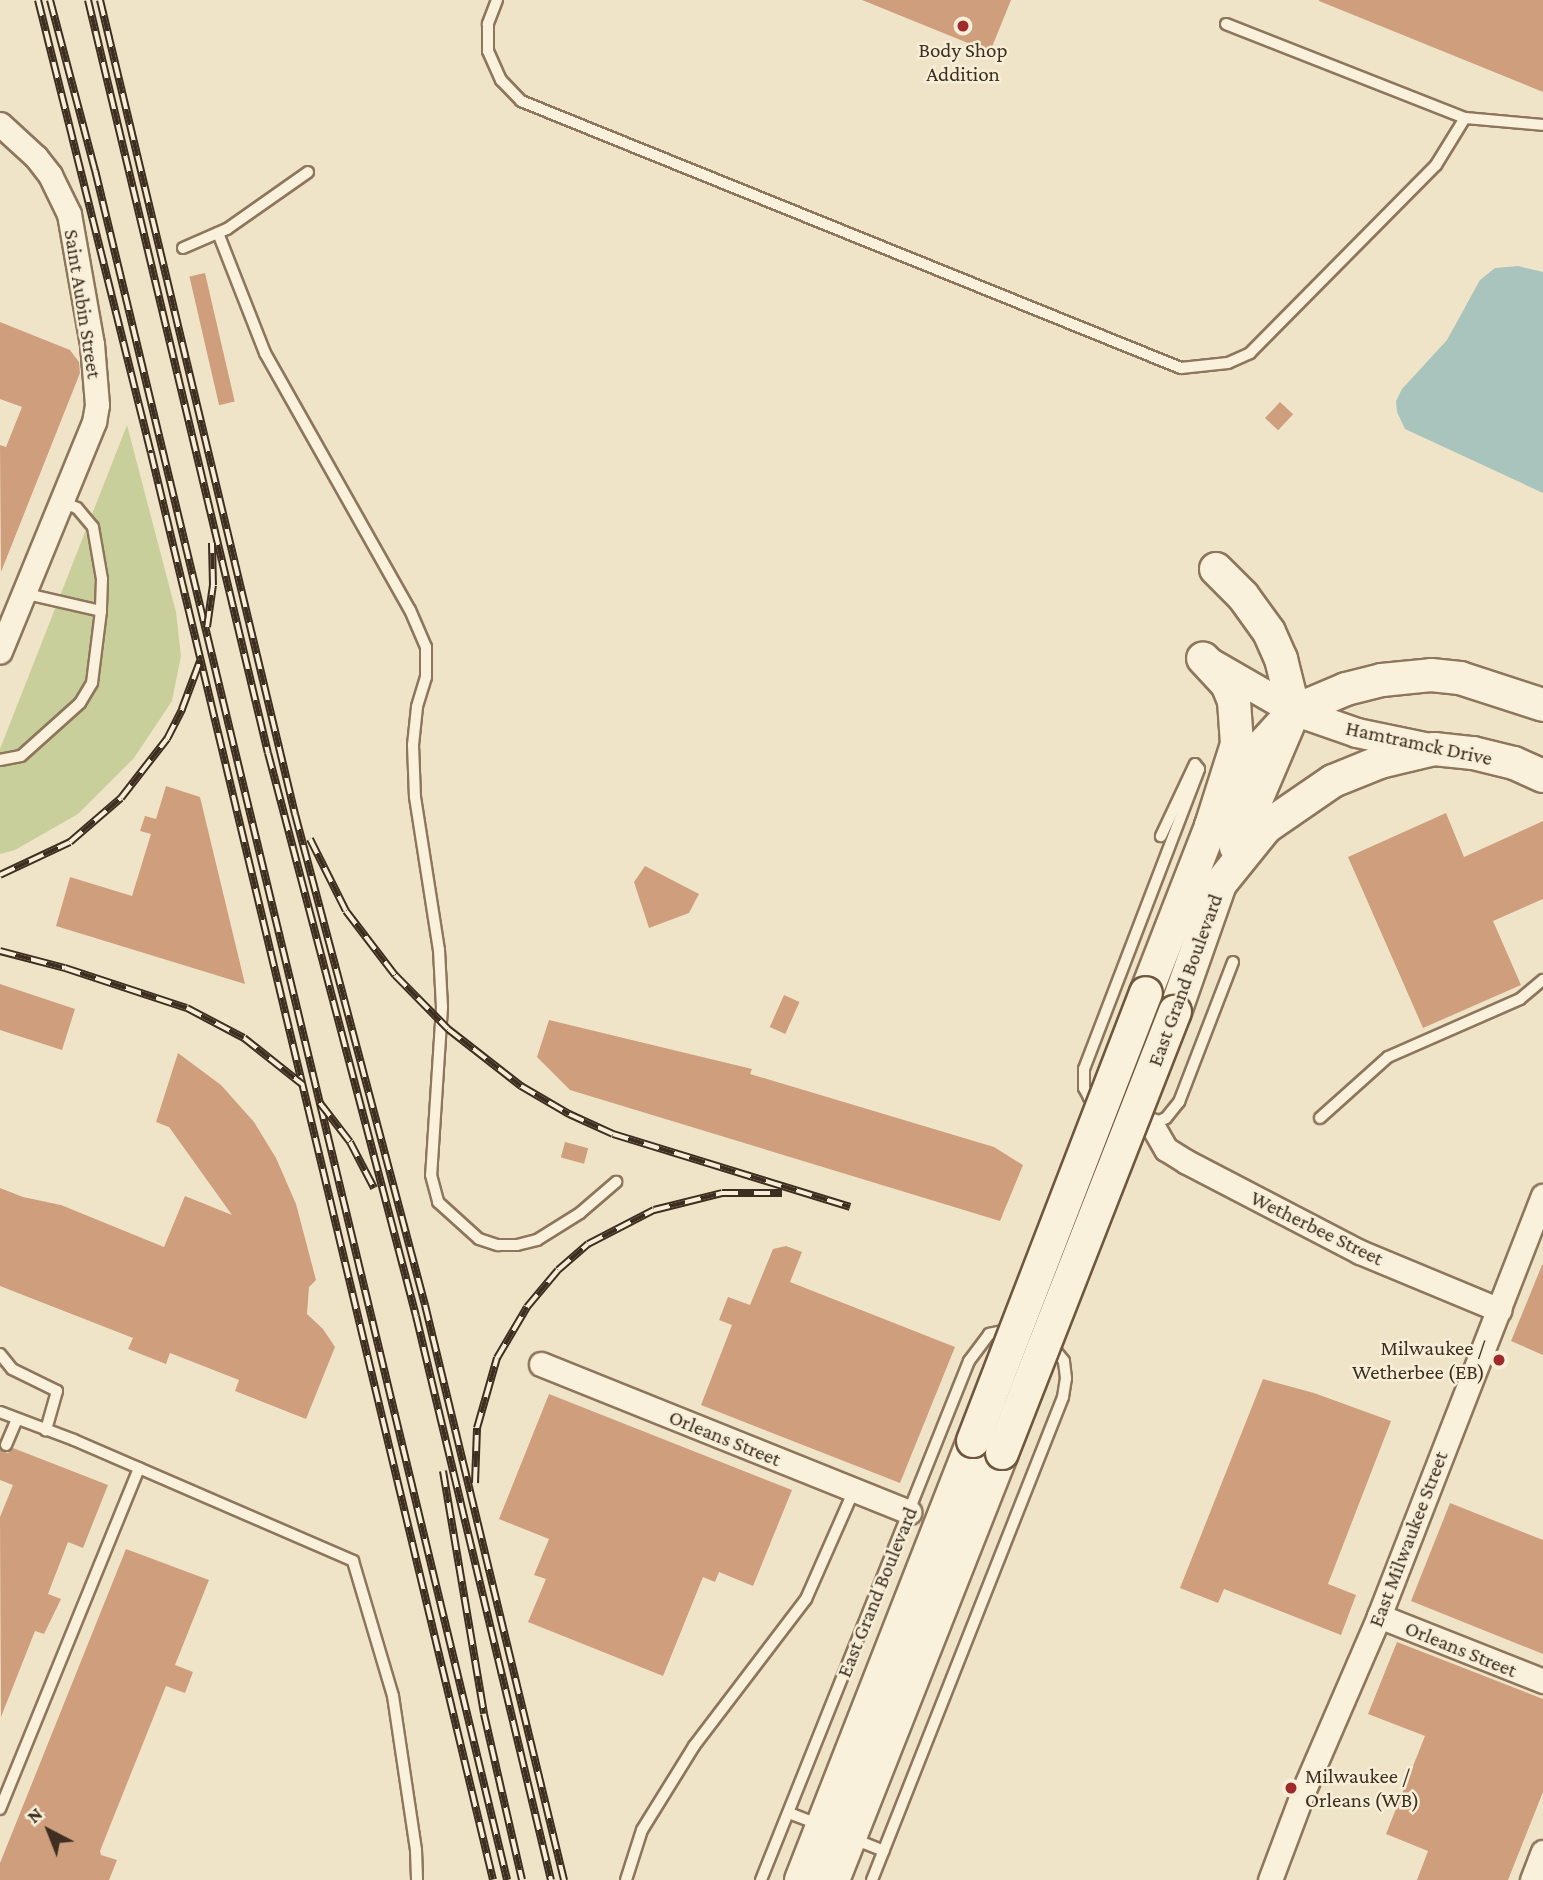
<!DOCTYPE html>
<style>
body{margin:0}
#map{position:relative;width:1543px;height:1880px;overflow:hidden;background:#f0e4c8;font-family:"Crimson Pro",serif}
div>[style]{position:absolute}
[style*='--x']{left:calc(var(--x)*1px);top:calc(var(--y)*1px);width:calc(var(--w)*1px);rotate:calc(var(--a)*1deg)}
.green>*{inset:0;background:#c9cf9b}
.water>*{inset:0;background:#a9c4bc}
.building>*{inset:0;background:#cf9f7d;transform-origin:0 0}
.roads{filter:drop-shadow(2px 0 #8d765c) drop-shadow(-2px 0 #8d765c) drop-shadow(0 2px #8d765c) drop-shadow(0 -2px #8d765c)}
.service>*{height:10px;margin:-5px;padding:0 5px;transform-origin:5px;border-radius:5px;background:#faf1dc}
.minor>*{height:23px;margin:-11.5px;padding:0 11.5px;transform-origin:11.5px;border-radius:11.5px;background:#faf1dc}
.tertiary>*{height:28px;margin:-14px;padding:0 14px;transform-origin:14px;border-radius:14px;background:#faf1dc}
.secondary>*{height:32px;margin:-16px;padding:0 16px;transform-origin:16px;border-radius:16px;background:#faf1dc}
.rail>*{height:8px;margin-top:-4px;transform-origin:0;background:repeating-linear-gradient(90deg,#f7eed8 0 16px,#3d2e20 0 32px);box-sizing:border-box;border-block:2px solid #3d2e20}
.bridges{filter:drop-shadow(2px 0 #6f573f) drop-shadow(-2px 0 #6f573f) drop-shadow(0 2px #6f573f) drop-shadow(0 -2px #6f573f)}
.secondary-bridge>*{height:32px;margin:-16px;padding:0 16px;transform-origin:16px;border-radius:16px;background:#faf1dc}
.dots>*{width:19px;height:19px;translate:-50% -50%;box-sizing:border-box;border:4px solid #f7eed8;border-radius:50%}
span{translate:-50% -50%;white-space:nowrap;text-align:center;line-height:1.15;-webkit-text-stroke:5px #f7eed8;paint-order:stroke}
.poi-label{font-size:21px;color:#3d2e20}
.right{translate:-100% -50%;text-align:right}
.left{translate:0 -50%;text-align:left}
.street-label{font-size:21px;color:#3d2e20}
.north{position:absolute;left:14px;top:1796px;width:70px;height:70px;-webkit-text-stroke:5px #f7eed8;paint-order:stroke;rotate:318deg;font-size:19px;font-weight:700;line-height:28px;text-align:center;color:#3d2e20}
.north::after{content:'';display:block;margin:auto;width:24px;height:32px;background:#3d2e20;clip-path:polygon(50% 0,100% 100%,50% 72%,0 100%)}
</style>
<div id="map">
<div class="green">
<div style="clip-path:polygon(127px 425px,176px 612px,181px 656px,172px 701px,134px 758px,78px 814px,15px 850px,0 854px,0 749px)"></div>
</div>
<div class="water">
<div style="clip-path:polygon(1518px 266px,1543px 272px,1543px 493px,1405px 429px,1397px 412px,1396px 401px,1402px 389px,1447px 340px,1480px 280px,1495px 268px)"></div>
</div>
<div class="building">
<div style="clip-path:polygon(862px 0,1011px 0,990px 52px)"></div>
<div style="clip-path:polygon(1319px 0,1543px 0,1543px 92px,1319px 1px)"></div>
<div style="left:205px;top:273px;width:132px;height:16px;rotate:77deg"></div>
<div style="clip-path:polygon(0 322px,70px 350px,79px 362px,80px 373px,1px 572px,0 445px,6px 447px,22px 407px,0 399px)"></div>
<div style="left:1280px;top:402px;width:18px;height:22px;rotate:43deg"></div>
<div style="clip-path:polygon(166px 786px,200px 797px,245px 984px,56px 926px,70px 877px,132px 896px,151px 834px,140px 831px,145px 816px,156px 819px)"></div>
<div style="clip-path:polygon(1446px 813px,1464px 857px,1543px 821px,1543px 899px,1493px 921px,1521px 985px,1423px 1028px,1348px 857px)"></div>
<div style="clip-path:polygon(645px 866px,699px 894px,689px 913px,649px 928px,634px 882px)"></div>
<div style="clip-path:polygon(0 984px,75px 1009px,62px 1050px,0 1030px)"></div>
<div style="left:784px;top:995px;width:17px;height:35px;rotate:24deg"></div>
<div style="clip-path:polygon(549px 1020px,752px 1069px,750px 1074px,994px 1147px,1023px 1165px,1000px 1221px,570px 1090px,537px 1057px)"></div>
<div style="clip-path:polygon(178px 1053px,221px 1085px,254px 1122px,276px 1158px,296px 1204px,316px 1280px,309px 1287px,307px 1314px,323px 1329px,335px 1347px,306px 1419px,235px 1391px,239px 1380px,170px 1353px,166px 1364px,128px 1349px,133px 1338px,0 1286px,0 1188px,23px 1197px,61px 1205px,164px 1247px,185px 1196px,232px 1215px,169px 1127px,156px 1122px)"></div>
<div style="left:565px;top:1142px;width:24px;height:16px;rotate:15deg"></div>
<div style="clip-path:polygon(786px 1246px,802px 1252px,790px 1282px,955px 1347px,900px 1483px,701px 1405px,732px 1325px,719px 1320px,728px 1297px,750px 1305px,773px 1249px)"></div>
<div style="clip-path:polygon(1542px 1265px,1543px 1265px,1543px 1355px,1511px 1341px)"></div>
<div style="clip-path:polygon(1263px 1379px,1314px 1393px,1391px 1421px,1328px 1584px,1356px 1595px,1341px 1635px,1224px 1589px,1218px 1603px,1180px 1588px)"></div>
<div style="clip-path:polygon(549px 1394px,792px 1490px,753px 1586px,719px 1572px,715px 1582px,703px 1577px,663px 1676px,528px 1622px,546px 1579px,534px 1575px,549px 1539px,499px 1519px)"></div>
<div style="clip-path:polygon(13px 1448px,108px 1485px,83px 1548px,68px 1542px,48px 1594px,61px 1599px,44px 1634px,35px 1631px,1px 1717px,0 1517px,13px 1485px,0 1480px,0 1450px,8px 1453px)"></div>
<div style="clip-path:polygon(1450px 1503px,1543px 1540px,1543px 1654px,1411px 1601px)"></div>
<div style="clip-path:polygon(126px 1549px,209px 1580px,175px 1665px,193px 1672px,185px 1693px,166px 1686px,100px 1851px,101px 1855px,117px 1860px,109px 1880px,0 1880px,0 1863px)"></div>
<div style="clip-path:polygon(1397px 1642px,1543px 1699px,1543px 1792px,1508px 1880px,1417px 1880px,1428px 1851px,1386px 1834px,1425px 1736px,1368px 1714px)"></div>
</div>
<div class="roads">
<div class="service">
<div style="--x:497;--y:0;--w:26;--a:111"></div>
<div style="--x:488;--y:24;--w:27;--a:90"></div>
<div style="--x:488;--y:51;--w:32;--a:66"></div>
<div style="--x:501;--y:80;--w:29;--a:46"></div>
<div style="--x:521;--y:101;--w:712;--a:22.03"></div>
<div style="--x:1181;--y:368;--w:47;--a:-6.1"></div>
<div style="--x:1228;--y:363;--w:24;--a:-24"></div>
<div style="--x:1250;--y:353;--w:264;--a:-45.3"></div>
<div style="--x:1436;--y:165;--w:55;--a:-58.3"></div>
<div style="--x:1226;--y:24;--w:257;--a:21.5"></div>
<div style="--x:1465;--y:118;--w:78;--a:5.1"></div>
<div style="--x:218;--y:233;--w:129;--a:68.6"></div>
<div style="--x:265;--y:353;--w:295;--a:60.6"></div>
<div style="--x:410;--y:610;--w:40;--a:66.6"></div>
<div style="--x:426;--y:647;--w:30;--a:90"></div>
<div style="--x:426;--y:677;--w:31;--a:107"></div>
<div style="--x:417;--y:707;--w:38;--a:96"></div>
<div style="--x:413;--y:745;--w:52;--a:87.8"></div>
<div style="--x:415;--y:797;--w:155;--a:81.1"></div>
<div style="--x:439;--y:950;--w:57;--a:87"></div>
<div style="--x:442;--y:1007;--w:168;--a:93.7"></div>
<div style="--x:431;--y:1175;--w:28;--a:75"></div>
<div style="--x:438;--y:1202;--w:55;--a:42.1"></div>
<div style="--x:479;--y:1239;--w:20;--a:18"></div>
<div style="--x:498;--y:1245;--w:19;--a:0"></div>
<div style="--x:517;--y:1245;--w:21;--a:-14"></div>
<div style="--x:537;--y:1240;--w:51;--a:-32.1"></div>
<div style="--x:580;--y:1213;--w:48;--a:-40.7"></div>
<div style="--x:183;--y:248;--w:48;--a:-23.4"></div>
<div style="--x:227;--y:229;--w:99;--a:-35.1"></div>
<div style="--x:62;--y:502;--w:16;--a:22"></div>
<div style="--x:77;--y:508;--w:25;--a:50"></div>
<div style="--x:93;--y:527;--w:53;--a:80.2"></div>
<div style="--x:102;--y:579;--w:32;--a:92"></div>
<div style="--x:0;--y:760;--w:21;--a:-11"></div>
<div style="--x:21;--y:756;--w:79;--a:-41.9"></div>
<div style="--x:80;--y:703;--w:23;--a:-59"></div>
<div style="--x:92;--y:683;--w:73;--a:-82.9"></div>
<div style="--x:101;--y:611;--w:80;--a:-167"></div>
<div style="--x:1320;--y:1118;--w:91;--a:-41.9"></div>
<div style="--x:1388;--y:1057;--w:144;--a:-23.7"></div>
<div style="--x:1520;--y:999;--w:30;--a:-40"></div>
<div style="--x:1130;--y:1123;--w:26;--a:-155"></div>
<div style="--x:1106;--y:1112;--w:23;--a:-139"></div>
<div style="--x:1089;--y:1097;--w:10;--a:-119"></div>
<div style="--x:1084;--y:1088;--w:19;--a:-90"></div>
<div style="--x:1084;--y:1069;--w:321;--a:-69"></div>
<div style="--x:1199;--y:769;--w:6;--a:-129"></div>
<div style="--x:1195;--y:764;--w:80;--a:115.3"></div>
<div style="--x:1149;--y:1125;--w:18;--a:-22"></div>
<div style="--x:1166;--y:1118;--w:21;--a:-51"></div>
<div style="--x:1179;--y:1102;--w:150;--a:-68.9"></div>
<div style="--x:0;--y:1354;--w:19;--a:51"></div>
<div style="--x:12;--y:1369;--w:50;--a:26.1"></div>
<div style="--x:57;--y:1391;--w:41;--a:105.8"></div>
<div style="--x:0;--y:1412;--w:79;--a:20.7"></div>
<div style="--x:74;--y:1440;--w:304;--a:23.4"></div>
<div style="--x:353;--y:1561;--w:141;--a:73.5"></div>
<div style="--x:393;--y:1696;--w:156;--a:81.5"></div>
<div style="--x:416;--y:1850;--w:30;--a:88"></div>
<div style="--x:6;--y:1445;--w:28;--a:-67"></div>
<div style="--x:0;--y:1809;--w:368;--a:-67.8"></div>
<div style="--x:789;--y:1813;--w:33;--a:21"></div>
<div style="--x:854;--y:1839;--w:32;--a:22"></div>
<div style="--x:626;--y:1880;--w:52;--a:-72.3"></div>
<div style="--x:642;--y:1830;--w:99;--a:-58.2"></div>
<div style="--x:694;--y:1746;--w:185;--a:-52.7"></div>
<div style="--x:806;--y:1599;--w:119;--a:-66.2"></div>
<div style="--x:761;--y:1880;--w:559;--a:-68.16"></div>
<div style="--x:969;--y:1361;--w:34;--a:-53"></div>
<div style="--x:989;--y:1334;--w:24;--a:-12"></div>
<div style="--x:872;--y:1880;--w:519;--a:-68.42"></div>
<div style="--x:1063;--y:1397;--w:19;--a:-81"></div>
<div style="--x:1066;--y:1378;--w:17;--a:-97"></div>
<div style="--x:1064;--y:1361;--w:22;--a:-129"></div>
</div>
<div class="minor">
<div style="--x:0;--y:124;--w:49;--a:42.5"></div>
<div style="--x:36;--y:157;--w:23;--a:52"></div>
<div style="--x:50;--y:175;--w:43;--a:64"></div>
<div style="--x:69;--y:214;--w:132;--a:80"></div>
<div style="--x:92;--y:344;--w:61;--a:85.3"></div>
<div style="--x:97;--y:405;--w:17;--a:100"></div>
<div style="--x:94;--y:422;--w:248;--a:112.3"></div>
<div style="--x:1152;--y:1125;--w:28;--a:60"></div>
<div style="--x:1166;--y:1149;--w:25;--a:32"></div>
<div style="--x:1187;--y:1162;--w:195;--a:27.5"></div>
<div style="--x:1360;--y:1252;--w:151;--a:22.6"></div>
<div style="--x:541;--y:1364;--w:397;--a:21.9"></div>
<div style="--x:1379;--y:1616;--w:176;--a:21.6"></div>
<div style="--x:1270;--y:1880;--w:94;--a:-69.4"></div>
<div style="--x:1303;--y:1792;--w:192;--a:-66.6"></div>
<div style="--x:1379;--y:1616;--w:451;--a:-68.7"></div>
<div style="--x:1532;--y:1880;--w:30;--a:-69"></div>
</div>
<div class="tertiary">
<div style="--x:1211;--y:663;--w:96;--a:30"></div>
<div style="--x:1294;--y:711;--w:67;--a:19.2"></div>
<div style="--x:1357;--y:733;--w:79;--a:11.7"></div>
</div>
<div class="secondary">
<div style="--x:1216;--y:569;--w:38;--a:45"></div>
<div style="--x:1243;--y:596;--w:44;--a:54.2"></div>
<div style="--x:1269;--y:632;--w:30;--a:66"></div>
<div style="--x:1281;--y:659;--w:54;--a:76"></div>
<div style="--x:1294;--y:711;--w:148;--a:113.1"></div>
<div style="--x:1211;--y:826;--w:49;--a:-63.4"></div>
<div style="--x:1233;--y:782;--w:26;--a:-54"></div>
<div style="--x:1248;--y:761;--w:68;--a:-47.4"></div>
<div style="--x:1294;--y:711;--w:56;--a:-22.9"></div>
<div style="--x:1346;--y:689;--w:37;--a:-14"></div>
<div style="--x:1382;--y:680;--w:49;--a:-5.8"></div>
<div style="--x:1431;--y:675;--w:29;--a:6"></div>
<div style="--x:1460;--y:678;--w:87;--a:18"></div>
<div style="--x:1146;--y:993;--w:179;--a:-68.7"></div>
<div style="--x:1211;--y:826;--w:86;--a:-72.4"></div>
<div style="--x:1237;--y:744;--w:43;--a:-94"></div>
<div style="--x:1234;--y:701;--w:18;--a:-112"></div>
<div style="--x:1227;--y:684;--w:35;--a:-133"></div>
<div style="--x:1175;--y:1012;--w:136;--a:-70.6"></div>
<div style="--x:1220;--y:884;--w:73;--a:-51.1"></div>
<div style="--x:1266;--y:827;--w:81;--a:-34.5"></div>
<div style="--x:1333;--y:781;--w:51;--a:-22"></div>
<div style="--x:1380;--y:762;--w:56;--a:-13.5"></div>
<div style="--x:1434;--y:749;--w:39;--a:6"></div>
<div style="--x:1473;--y:753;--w:42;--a:13.7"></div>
<div style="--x:1514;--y:763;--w:32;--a:24"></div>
<div style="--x:801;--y:1880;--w:471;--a:-68.6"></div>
<div style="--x:833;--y:1880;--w:459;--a:-68.4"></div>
</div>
</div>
<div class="rail">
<div style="--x:38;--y:0;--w:467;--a:76"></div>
<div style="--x:151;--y:453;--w:1467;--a:76.52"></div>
<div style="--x:50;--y:0;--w:176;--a:75.2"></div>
<div style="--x:95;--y:170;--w:1759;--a:76.45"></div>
<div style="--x:88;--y:0;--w:774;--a:76.56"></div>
<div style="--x:268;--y:753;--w:582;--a:75.27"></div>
<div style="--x:416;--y:1316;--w:580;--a:76.54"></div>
<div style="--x:100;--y:0;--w:837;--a:76.53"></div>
<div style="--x:295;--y:814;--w:508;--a:75.17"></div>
<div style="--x:425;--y:1305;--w:592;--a:76.41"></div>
<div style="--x:207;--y:627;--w:42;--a:-81.9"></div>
<div style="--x:213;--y:585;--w:42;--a:-91.4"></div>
<div style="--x:310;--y:839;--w:80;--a:63.4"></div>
<div style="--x:346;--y:911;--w:81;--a:52.6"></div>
<div style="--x:395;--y:975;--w:76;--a:45.5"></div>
<div style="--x:448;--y:1029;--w:93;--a:38"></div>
<div style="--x:521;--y:1086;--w:56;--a:30.3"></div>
<div style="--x:569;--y:1114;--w:48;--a:24.4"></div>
<div style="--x:613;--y:1134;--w:248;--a:17.1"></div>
<div style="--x:0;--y:875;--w:77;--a:-25.2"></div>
<div style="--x:70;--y:842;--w:67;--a:-40.8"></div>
<div style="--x:121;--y:798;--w:75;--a:-52.1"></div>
<div style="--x:167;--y:739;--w:34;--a:-63"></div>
<div style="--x:182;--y:709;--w:51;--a:-69.4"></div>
<div style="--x:0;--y:951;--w:67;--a:14.7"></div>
<div style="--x:65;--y:968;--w:128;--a:18.2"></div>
<div style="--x:187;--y:1008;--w:64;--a:27.8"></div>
<div style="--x:244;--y:1038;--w:75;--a:38.5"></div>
<div style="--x:320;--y:1103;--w:49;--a:52.4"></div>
<div style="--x:350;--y:1142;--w:52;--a:62.4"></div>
<div style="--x:443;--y:1471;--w:246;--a:80.4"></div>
<div style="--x:484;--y:1714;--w:170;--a:77.1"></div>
<div style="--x:475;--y:1483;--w:55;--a:-87.9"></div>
<div style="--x:477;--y:1428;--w:73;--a:-74.1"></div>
<div style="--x:497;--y:1358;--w:59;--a:-59.5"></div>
<div style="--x:527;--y:1307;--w:48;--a:-50"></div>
<div style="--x:558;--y:1270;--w:40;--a:-41"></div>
<div style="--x:588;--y:1244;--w:74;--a:-27.3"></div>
<div style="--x:654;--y:1210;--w:70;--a:-14"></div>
<div style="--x:722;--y:1193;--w:60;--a:0"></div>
</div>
<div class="bridges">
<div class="secondary-bridge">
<div style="--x:973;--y:1441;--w:480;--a:-68.9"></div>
<div style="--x:1002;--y:1453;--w:474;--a:-68.6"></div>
</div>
</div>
<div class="dots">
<div style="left:963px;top:26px;background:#9e2a2b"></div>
<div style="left:1499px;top:1360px;background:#9e2a2b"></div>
<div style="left:1291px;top:1788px;background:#9e2a2b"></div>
</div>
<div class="poi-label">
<span style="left:963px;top:62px">Body Shop<br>Addition</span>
<span class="right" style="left:1485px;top:1360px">Milwaukee /<br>Wetherbee (EB)</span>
<span class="left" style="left:1305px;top:1788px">Milwaukee /<br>Orleans (WB)</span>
</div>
<div class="street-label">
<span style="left:83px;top:304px;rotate:81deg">Saint Aubin Street</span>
<span style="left:1419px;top:743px;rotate:12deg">Hamtramck Drive</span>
<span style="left:1185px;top:980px;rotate:-70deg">East Grand Boulevard</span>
<span style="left:1317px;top:1228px;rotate:26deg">Wetherbee Street</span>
<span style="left:725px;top:1438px;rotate:22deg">Orleans Street</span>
<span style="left:1408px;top:1539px;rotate:-69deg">East Milwaukee Street</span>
<span style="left:877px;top:1592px;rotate:-68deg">East Grand Boulevard</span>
<span style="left:1461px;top:1649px;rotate:22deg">Orleans Street</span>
</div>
<div class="north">N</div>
</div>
